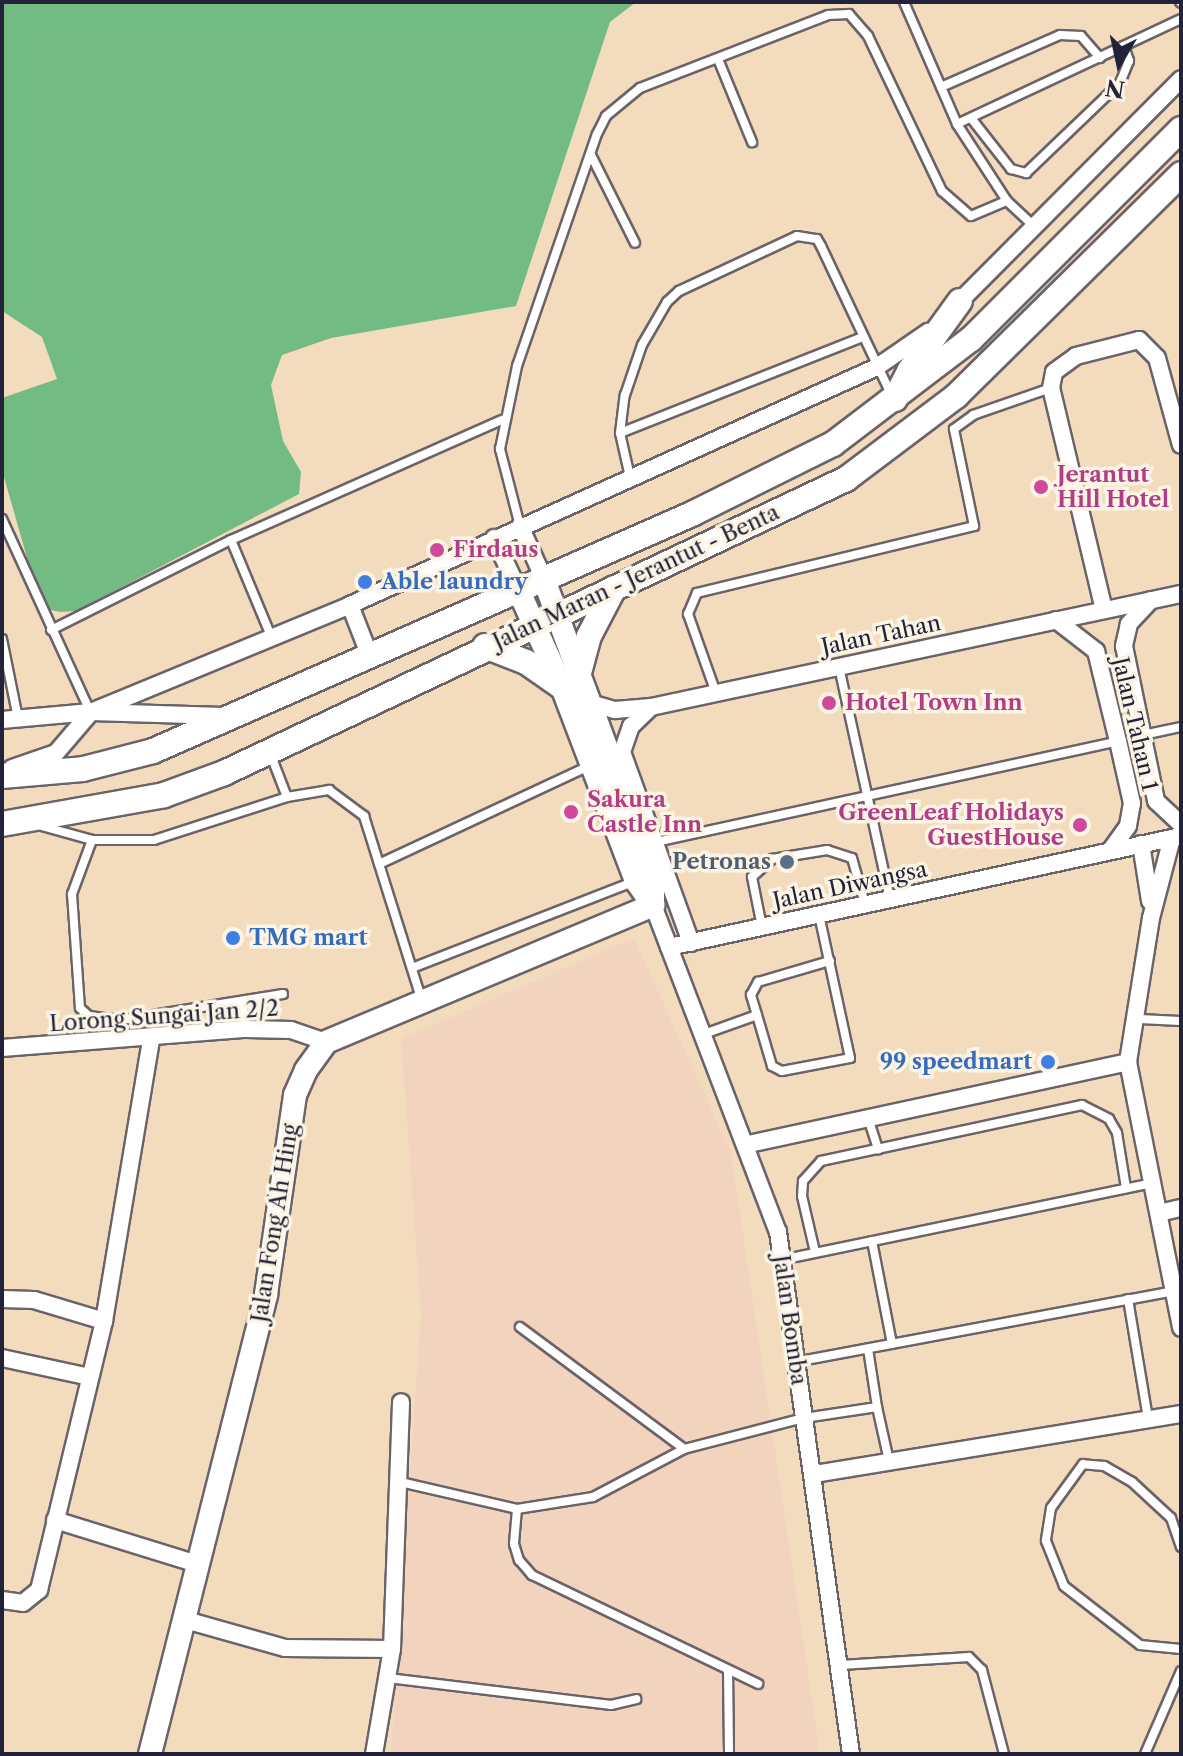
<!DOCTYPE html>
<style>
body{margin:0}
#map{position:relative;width:1183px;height:1756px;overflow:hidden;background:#f3dcbd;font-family:"Libre Caslon Text",serif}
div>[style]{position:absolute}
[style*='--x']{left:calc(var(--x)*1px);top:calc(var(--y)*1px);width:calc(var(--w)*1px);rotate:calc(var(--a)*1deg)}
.built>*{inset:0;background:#f2d4be}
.forest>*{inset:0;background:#72bc84}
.roads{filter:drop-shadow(2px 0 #6b6368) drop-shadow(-2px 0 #6b6368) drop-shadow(0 2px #6b6368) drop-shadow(0 -2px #6b6368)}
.service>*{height:8px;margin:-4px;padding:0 4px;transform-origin:4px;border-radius:4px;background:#fff}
.minor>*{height:16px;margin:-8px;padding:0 8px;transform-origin:8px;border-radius:8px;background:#fff}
.secondary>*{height:22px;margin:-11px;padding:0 11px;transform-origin:11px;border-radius:11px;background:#fff}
.primary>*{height:24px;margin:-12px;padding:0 12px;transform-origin:12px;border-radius:12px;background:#fff}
.dots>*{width:22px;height:22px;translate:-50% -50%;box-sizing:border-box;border:4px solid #fcf5e5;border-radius:50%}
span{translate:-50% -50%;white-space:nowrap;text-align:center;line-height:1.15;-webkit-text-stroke:7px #fcf5e5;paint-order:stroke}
.hotel-label{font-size:22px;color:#b23c85;font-weight:700}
.left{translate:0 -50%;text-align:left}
.right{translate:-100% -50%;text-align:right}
.street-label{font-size:22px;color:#22223b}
.shop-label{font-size:22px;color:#366cbe;font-weight:700}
.service-label{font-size:22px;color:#4e5e75;font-weight:700}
.frame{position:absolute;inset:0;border:4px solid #22223b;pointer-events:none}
.north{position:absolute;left:1079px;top:24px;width:80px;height:80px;-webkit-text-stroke:6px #fcf5e5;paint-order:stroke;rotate:189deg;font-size:22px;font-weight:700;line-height:32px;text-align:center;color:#22223b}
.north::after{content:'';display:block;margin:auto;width:28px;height:36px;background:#22223b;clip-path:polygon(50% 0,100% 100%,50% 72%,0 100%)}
</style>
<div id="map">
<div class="built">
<div style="clip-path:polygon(634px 938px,731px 1153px,820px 1754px,391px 1754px,421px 1313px,401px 1039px)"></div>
</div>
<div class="forest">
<div style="clip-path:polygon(2px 2px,636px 2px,610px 22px,516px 306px,331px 338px,282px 355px,271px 385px,283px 441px,301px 472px,299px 494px,76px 611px,60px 612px,46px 609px,39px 600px,2px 470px,2px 398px,57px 379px,42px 337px,2px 311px)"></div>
</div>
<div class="roads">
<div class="service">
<div style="--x:904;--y:2;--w:133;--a:66.5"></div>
<div style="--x:957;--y:124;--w:92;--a:57"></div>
<div style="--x:1007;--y:201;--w:37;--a:43"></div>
<div style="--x:1180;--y:2;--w:1;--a:45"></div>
<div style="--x:718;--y:59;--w:90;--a:67.7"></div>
<div style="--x:941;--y:87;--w:130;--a:-23.6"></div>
<div style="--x:1060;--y:35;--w:21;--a:3"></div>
<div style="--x:1081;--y:36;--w:29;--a:49"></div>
<div style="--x:971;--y:118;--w:65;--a:51.9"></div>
<div style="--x:1011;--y:169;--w:16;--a:15"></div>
<div style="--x:1026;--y:173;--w:130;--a:-43.8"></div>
<div style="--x:1120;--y:83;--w:24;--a:-68"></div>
<div style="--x:1129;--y:61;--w:16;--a:-108"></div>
<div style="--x:957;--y:124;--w:247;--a:-25.1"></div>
<div style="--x:591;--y:155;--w:98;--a:63.4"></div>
<div style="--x:620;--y:433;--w:261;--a:-21.6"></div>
<div style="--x:630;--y:477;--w:45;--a:-102.8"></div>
<div style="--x:620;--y:433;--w:38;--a:-83"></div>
<div style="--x:625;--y:395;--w:53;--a:-71.2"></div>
<div style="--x:642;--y:345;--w:50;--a:-59.8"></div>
<div style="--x:667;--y:302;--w:16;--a:-43"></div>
<div style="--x:679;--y:291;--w:130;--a:-25"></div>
<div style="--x:797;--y:236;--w:20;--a:9"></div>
<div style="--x:817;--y:239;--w:8;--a:60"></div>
<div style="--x:821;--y:246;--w:166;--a:64.7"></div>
<div style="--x:2;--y:519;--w:211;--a:65.4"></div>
<div style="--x:520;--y:526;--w:80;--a:-104.6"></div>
<div style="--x:500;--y:449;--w:85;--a:-78.4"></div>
<div style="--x:517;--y:366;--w:245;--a:-71"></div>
<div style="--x:597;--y:134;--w:20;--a:-63"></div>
<div style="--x:606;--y:116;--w:44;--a:-39.5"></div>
<div style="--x:640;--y:88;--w:202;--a:-21.2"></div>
<div style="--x:828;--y:15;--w:21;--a:-3"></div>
<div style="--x:849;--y:14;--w:29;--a:49"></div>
<div style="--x:868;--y:36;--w:172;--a:64.5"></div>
<div style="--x:942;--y:191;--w:38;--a:41"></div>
<div style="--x:971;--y:216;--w:39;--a:-23"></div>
<div style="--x:231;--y:540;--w:104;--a:67.4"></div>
<div style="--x:51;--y:630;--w:201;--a:-26.6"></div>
<div style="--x:231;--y:540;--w:296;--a:-23.9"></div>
<div style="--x:2;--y:639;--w:81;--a:78.6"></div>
<div style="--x:839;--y:667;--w:237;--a:77.6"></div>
<div style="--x:716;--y:693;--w:84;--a:-109.5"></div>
<div style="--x:688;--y:614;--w:23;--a:-67"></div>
<div style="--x:697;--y:593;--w:285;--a:-13.6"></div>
<div style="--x:974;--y:526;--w:99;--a:-101.7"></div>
<div style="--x:954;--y:429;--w:24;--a:-36"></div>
<div style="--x:973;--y:415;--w:83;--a:-19.1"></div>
<div style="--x:1143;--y:735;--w:39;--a:-12"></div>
<div style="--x:270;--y:753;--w:47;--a:68.9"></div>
<div style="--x:38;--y:825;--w:56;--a:15.5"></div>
<div style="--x:92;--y:840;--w:62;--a:0"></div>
<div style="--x:154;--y:840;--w:140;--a:-17.9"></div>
<div style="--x:287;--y:797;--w:43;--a:-9.5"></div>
<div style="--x:329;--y:790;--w:44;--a:36.6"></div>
<div style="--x:364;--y:816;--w:194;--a:72.6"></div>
<div style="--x:92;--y:840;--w:58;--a:110.3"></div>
<div style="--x:72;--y:894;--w:114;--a:86"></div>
<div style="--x:80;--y:1008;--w:12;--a:42"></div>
<div style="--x:89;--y:1016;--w:32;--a:7"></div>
<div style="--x:121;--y:1020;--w:164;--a:-9.1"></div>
<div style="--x:656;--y:842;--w:473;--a:-12.3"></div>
<div style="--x:379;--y:864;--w:232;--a:-25"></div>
<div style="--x:762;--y:927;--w:51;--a:-101.3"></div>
<div style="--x:752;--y:877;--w:27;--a:-42"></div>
<div style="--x:772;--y:859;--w:56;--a:-9.3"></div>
<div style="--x:827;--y:850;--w:26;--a:18"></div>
<div style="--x:852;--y:858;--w:48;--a:74.2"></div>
<div style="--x:412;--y:968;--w:239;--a:-21.3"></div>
<div style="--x:243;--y:1004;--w:25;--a:83"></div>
<div style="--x:757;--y:1015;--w:53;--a:73.6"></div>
<div style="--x:772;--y:1066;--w:11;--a:27"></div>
<div style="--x:782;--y:1071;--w:69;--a:-10.8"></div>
<div style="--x:850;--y:1058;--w:146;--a:-102.2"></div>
<div style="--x:1139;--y:1019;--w:42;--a:2.7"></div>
<div style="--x:704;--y:1034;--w:56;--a:-19.7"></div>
<div style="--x:757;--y:1015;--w:21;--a:-107"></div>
<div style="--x:751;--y:995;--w:15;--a:-62"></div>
<div style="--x:758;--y:982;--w:75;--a:-16.3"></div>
<div style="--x:868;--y:1118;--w:33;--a:72"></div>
<div style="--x:872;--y:1241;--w:105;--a:79"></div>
<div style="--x:815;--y:1252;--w:57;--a:-103.1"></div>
<div style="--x:802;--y:1196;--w:15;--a:-86"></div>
<div style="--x:803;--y:1181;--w:27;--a:-48"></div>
<div style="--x:821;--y:1161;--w:267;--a:-12.1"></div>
<div style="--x:1082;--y:1105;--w:30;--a:27"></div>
<div style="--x:1109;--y:1119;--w:16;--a:60"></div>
<div style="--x:1117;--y:1133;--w:56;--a:80.7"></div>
<div style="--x:781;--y:1260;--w:379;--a:-11.7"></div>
<div style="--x:1128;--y:1299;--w:122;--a:80.5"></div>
<div style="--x:520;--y:1327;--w:204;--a:36.6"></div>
<div style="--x:795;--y:1362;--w:386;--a:-10.6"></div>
<div style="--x:877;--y:1407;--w:55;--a:77.5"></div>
<div style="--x:396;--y:1481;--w:124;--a:13"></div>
<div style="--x:517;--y:1509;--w:35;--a:95"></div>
<div style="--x:514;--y:1544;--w:17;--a:73"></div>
<div style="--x:519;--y:1560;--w:20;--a:49"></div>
<div style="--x:532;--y:1575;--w:251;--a:25.7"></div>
<div style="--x:517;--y:1509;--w:77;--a:-9"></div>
<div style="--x:593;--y:1497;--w:103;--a:-27.8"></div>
<div style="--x:684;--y:1449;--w:124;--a:-14.5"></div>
<div style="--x:804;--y:1418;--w:74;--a:-8.6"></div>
<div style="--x:877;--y:1407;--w:59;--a:-98.8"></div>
<div style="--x:1181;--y:1547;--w:31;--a:-109"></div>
<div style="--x:1171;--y:1518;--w:53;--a:-137.3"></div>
<div style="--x:1132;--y:1482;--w:32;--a:-150"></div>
<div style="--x:1104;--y:1466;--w:21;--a:-175"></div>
<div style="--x:1083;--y:1464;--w:54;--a:126"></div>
<div style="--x:1051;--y:1508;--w:33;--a:99"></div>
<div style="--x:1046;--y:1541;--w:48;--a:68.2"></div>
<div style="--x:1064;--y:1586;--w:96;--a:37.8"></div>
<div style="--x:1140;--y:1645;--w:41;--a:5.6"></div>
<div style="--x:841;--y:1665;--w:128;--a:-3.6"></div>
<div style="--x:969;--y:1657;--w:18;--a:45"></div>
<div style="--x:982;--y:1670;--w:87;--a:75.3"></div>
<div style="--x:728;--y:1670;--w:84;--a:89.3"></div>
<div style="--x:388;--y:1678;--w:225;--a:6.9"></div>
<div style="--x:611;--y:1705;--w:26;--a:-13"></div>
<div style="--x:1145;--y:1754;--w:90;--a:-66.6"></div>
</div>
<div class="minor">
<div style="--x:953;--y:308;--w:323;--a:-45.1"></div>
<div style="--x:520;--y:526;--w:56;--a:65.7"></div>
<div style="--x:494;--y:538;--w:56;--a:64.8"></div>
<div style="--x:1151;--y:600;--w:33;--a:133"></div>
<div style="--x:1129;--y:624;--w:23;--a:103"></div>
<div style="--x:1124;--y:646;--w:158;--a:78.3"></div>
<div style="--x:1156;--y:801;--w:34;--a:43"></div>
<div style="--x:350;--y:605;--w:53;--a:68.8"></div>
<div style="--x:1104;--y:610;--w:228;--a:-103.4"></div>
<div style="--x:1051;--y:388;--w:16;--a:-79"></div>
<div style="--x:1054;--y:372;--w:27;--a:-36"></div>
<div style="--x:1076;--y:356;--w:65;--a:-14.3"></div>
<div style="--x:1139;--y:340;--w:25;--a:45"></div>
<div style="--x:1157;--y:358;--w:90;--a:74.6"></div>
<div style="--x:1056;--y:620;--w:51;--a:37.8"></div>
<div style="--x:1096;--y:651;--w:93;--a:76.3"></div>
<div style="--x:1118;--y:741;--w:64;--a:77.3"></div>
<div style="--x:1132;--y:803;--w:23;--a:100"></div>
<div style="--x:1128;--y:826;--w:31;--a:126"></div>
<div style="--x:590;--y:703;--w:26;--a:16"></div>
<div style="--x:615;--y:710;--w:36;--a:-5"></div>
<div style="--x:651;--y:707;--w:542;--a:-12.04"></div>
<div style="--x:651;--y:707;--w:28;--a:136"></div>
<div style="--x:631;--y:726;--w:28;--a:109"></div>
<div style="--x:622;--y:752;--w:203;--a:70.1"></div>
<div style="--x:2;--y:720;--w:89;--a:-5.1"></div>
<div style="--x:91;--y:712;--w:133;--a:1.7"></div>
<div style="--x:12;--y:768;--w:46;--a:-18.8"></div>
<div style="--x:56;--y:753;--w:54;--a:-49.5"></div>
<div style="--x:91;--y:712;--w:280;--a:-22.4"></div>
<div style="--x:350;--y:605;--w:578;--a:-24.3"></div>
<div style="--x:877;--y:367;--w:62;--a:-34.5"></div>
<div style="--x:1172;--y:838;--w:83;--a:104.7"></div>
<div style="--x:1151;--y:918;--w:146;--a:99.1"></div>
<div style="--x:1128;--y:1062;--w:271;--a:78.7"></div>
<div style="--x:1141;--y:844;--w:58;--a:81"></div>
<div style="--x:653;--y:905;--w:350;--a:69.1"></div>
<div style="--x:778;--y:1232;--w:527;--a:82.04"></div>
<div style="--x:669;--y:947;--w:524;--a:-12.23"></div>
<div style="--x:2;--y:1048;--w:245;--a:-4.5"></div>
<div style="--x:246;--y:1029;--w:45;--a:1.3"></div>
<div style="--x:291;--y:1030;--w:37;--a:19"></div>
<div style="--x:749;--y:1144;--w:388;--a:-12.2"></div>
<div style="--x:1159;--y:1213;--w:23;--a:-13"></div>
<div style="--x:2;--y:1299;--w:32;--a:2"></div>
<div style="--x:34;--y:1300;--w:73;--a:16.7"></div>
<div style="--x:2;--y:1358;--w:90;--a:12.2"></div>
<div style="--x:814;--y:1474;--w:372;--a:-9.3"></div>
<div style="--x:55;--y:1520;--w:149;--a:17.2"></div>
<div style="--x:2;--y:1600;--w:21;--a:8"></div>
<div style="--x:23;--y:1603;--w:21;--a:-39"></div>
<div style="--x:39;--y:1590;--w:277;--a:-76.4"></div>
<div style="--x:104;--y:1321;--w:286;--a:-80.5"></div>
<div style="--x:182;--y:1619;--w:107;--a:15.7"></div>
<div style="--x:285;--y:1648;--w:107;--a:0.5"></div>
<div style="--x:374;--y:1754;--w:107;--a:-80.3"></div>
<div style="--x:392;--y:1649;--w:247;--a:-87.9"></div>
</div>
<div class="secondary">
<div style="--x:543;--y:577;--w:316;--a:69.6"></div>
<div style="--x:653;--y:873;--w:32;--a:90"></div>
<div style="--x:518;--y:589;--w:107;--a:65.8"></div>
<div style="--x:562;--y:687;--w:208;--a:69.1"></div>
<div style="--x:636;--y:881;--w:29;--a:55"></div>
<div style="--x:150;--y:1754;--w:474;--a:-75.8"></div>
<div style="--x:266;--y:1294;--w:201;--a:-81.7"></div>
<div style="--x:295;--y:1095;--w:27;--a:-66"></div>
<div style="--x:306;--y:1070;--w:34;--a:-54"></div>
<div style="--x:326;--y:1042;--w:355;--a:-22.7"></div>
</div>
<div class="primary">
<div style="--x:895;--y:399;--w:33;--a:-63"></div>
<div style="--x:910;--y:370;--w:85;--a:-54.1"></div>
<div style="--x:485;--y:646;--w:44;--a:21.3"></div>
<div style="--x:526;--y:662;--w:44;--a:34.8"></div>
<div style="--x:579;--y:673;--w:38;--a:-75"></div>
<div style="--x:589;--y:636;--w:54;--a:-62.5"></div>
<div style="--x:2;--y:776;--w:81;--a:-4.9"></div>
<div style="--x:83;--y:769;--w:72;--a:-14.4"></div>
<div style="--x:153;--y:751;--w:589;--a:-23.74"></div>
<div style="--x:692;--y:514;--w:157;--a:-26.4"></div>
<div style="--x:833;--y:444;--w:173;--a:-37.3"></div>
<div style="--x:971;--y:339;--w:297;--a:-45"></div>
<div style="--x:2;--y:824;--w:165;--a:-10.1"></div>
<div style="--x:164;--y:795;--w:64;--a:-20.1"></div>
<div style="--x:224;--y:773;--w:688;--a:-25.3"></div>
<div style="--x:846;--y:479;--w:138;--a:-37"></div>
<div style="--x:956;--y:396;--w:316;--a:-44.6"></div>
</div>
</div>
<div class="dots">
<div style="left:1041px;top:487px;background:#d1479c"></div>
<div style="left:437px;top:550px;background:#d1479c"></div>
<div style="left:365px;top:582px;background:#3f7fe0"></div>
<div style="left:829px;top:703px;background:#d1479c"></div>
<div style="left:571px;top:812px;background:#d1479c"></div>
<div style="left:1080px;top:825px;background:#d1479c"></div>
<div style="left:787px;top:862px;background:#5c6f8a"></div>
<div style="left:233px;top:938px;background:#3f7fe0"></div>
<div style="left:1048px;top:1062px;background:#3f7fe0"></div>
</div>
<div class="hotel-label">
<span class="left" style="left:1057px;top:487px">Jerantut<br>Hill Hotel</span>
<span class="left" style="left:453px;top:550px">Firdaus</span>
<span class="left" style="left:845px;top:703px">Hotel Town Inn</span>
<span class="left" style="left:587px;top:812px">Sakura<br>Castle Inn</span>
<span class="right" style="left:1064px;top:825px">GreenLeaf Holidays<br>GuestHouse</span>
</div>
<div class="street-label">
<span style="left:636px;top:577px;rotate:-25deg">Jalan Maran - Jerantut - Benta</span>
<span style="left:881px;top:635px;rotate:-12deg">Jalan Tahan</span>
<span style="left:1135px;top:724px;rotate:77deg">Jalan Tahan 1</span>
<span style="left:850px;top:885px;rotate:-12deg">Jalan Diwangsa</span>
<span style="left:164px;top:1016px;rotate:-4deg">Lorong Sungai Jan 2/2</span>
<span style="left:275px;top:1223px;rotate:-81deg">Jalan Fong Ah Hing</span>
<span style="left:790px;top:1320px;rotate:82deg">Jalan Bomba</span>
</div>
<div class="shop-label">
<span class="left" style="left:381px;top:582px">Able laundry</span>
<span class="left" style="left:249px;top:938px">TMG mart</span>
<span class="right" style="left:1032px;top:1062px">99 speedmart</span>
</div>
<div class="service-label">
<span class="right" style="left:771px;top:862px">Petronas</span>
</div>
<div class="frame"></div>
<div class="north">N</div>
</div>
